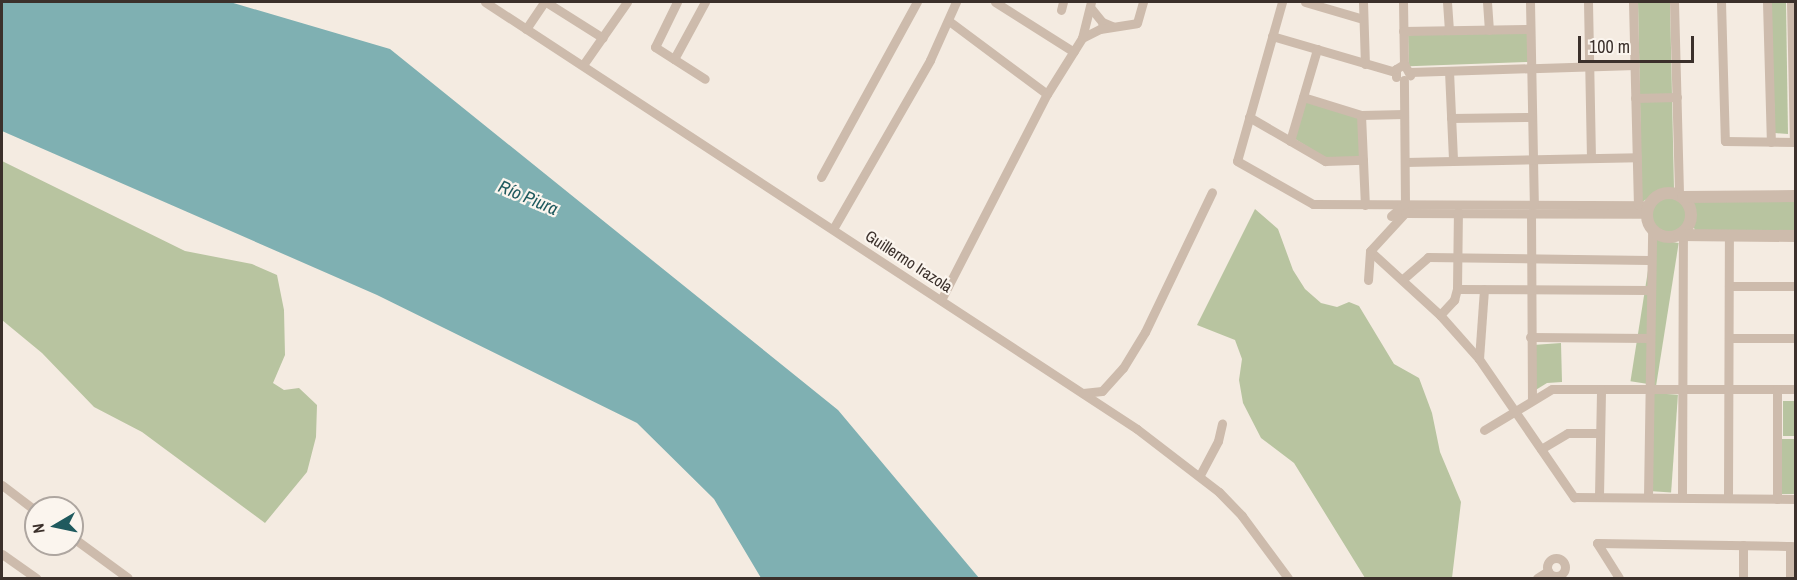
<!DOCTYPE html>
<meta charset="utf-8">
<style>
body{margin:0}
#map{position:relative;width:1797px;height:580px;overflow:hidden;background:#f4ebe1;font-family:"Archivo Narrow",sans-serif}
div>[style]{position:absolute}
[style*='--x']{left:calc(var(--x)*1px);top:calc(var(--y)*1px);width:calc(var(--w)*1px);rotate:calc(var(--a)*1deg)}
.green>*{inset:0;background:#b8c4a0;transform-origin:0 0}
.round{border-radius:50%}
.water>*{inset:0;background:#7fb0b2}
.minor>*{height:9px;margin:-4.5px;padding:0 4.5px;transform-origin:4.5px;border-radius:4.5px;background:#cdbbac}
.minor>.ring{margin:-4.5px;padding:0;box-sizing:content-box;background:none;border:9px solid #cdbbac;border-radius:50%}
.tertiary>*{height:12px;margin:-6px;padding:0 6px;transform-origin:6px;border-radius:6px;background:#cdbbac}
.tertiary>.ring{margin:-6px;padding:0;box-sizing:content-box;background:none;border:12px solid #cdbbac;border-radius:50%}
span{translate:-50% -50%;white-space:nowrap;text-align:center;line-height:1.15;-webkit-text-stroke:4.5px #fbf5ee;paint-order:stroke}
.street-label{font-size:16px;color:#3b302b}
.water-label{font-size:18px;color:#1f5a5e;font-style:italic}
.frame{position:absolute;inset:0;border:3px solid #3b302b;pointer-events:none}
.north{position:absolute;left:24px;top:496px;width:60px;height:60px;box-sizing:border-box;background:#fbf5ee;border:2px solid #aea6a0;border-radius:50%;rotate:261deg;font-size:16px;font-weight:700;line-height:24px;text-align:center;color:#3b302b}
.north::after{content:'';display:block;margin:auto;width:21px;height:27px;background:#1f5a5e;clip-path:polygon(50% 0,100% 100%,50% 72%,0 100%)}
.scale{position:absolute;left:1578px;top:36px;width:116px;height:27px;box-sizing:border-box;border:3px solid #3b302b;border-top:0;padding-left:8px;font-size:18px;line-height:21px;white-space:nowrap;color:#3b302b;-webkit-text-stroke:4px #fbf5ee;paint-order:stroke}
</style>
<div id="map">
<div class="green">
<div style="clip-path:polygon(1638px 2px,1670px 2px,1674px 189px,1662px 190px,1642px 202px)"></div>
<div style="clip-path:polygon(1771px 2px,1786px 2px,1788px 134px,1775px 133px)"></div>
<div style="left:1527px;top:31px;width:31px;height:119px;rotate:88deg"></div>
<div style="clip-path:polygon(1305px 101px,1358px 116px,1360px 157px,1324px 157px,1295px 139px)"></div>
<div style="clip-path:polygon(2px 161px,185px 251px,252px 264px,277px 275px,284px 310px,285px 355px,273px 383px,284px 390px,299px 388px,317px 405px,316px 437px,307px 472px,265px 523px,142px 432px,94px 407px,42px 353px,2px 320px)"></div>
<div class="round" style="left:1651px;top:196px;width:38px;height:38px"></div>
<div style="clip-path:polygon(1795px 200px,1795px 232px,1695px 230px,1693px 226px,1693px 202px)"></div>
<div style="clip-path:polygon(1255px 209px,1278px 229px,1293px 270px,1305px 289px,1321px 303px,1337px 307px,1349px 302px,1359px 306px,1394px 364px,1419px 378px,1432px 413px,1440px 452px,1461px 502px,1452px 578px,1365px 578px,1294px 463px,1261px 438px,1243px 403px,1239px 380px,1242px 359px,1235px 340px,1197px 325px)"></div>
<div style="left:1653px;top:239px;width:26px;height:144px;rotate:9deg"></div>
<div style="clip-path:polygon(1561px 343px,1562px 382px,1547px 383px,1534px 391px,1533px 345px)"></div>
<div style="left:1652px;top:393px;width:26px;height:98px;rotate:4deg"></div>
<div style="left:1783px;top:401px;width:12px;height:35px"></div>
<div style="left:1779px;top:439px;width:16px;height:55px"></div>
</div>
<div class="water">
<div style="clip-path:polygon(2px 2px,230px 2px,390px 49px,838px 410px,979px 578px,761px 578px,714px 499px,637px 423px,377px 295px,2px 131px)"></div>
</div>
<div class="minor">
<div style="--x:485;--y:2;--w:779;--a:33.22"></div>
<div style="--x:1137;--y:429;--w:103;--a:37.5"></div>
<div style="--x:1219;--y:492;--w:33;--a:46"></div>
<div style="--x:1242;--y:516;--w:77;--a:53.4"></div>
<div style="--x:546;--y:2;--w:67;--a:32.3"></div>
<div style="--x:677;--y:2;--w:50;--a:116.1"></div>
<div style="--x:655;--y:47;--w:59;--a:32.6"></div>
<div style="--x:995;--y:2;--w:93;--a:32.3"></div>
<div style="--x:1282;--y:2;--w:165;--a:105.8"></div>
<div style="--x:1237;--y:161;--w:87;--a:29.5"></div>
<div style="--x:1313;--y:204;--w:337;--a:0.2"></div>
<div style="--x:1305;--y:2;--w:60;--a:16.3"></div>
<div style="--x:1363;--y:2;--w:62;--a:88.2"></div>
<div style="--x:1403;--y:2;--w:62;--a:89.1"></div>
<div style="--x:1404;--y:64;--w:13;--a:61"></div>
<div style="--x:1447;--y:2;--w:28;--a:86"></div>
<div style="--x:1487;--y:2;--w:28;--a:86"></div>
<div style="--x:1530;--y:2;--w:203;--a:88.9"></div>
<div style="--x:1588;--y:2;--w:156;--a:88.9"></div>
<div style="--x:1633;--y:2;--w:203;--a:88.6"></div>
<div style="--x:1674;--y:2;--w:193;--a:88.5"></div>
<div style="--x:1721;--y:2;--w:139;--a:88.4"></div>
<div style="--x:1725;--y:141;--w:71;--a:0.8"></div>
<div style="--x:1767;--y:2;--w:140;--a:88.4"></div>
<div style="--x:1791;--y:2;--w:140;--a:88.8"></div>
<div style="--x:1090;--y:7;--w:19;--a:51"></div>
<div style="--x:1102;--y:22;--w:11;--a:22"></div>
<div style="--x:1061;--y:10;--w:8;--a:-76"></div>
<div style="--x:949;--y:21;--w:122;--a:36.7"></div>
<div style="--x:526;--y:29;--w:32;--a:-56"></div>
<div style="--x:1403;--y:31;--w:127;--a:-0.9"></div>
<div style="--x:1272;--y:36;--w:128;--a:16.3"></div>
<div style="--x:1082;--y:38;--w:20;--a:-27"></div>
<div style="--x:1100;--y:29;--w:37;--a:-9"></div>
<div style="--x:1137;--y:23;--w:22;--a:-74"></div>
<div style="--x:674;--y:59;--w:65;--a:-61.5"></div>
<div style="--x:583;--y:65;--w:77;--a:-55.1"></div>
<div style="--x:1449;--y:71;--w:88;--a:87.4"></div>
<div style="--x:1410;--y:72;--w:225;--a:-1.8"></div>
<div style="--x:1396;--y:77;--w:8;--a:-90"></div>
<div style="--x:1396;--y:69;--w:9;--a:-32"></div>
<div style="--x:1303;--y:97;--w:61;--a:17.2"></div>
<div style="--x:1361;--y:115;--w:43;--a:-1.3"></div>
<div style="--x:1635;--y:98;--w:42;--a:-1.4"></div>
<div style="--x:1361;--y:115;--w:90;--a:87.5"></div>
<div style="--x:1249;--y:117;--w:88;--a:30.1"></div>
<div style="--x:1325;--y:161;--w:38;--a:-2"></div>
<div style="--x:1451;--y:118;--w:81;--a:-0.7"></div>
<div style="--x:1290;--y:141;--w:96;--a:-73.6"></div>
<div style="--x:1405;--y:162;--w:232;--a:-1.2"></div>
<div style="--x:821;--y:177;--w:200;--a:-61.3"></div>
<div style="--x:1531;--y:213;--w:187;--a:89.7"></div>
<div style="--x:1391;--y:216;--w:18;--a:-41"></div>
<div style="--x:1405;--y:204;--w:124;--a:-90.5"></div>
<div style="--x:833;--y:229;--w:195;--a:-60.1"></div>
<div style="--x:930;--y:60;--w:64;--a:-65.9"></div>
<div style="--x:1370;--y:251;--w:95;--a:42.4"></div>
<div style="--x:1440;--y:315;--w:59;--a:48.4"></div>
<div style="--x:1479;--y:359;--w:168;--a:55.5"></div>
<div style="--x:1574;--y:497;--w:222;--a:0.5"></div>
<div style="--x:1403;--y:279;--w:33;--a:-41"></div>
<div style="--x:1428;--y:257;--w:221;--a:0.8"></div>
<div style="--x:1368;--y:280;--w:29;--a:-86"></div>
<div style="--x:1370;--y:251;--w:52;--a:-47.4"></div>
<div style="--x:1405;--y:213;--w:242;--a:0.2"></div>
<div style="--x:1729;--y:286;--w:67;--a:0"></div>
<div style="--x:1457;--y:289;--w:77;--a:-89.3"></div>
<div style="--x:941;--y:300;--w:232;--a:-62.8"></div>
<div style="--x:1047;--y:94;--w:66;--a:-58"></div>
<div style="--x:1082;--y:38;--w:37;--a:-76"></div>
<div style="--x:1440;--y:315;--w:21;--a:-47"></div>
<div style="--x:1454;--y:300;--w:11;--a:-75"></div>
<div style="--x:1457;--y:289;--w:192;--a:0.3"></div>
<div style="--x:1530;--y:337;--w:119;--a:0.5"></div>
<div style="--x:1729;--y:338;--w:67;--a:0"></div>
<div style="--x:1479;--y:359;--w:70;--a:-85.9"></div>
<div style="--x:1083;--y:393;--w:19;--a:-6"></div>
<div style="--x:1102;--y:391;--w:31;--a:-48"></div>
<div style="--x:1123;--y:368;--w:42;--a:-58.6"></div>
<div style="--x:1145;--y:332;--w:155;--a:-64.4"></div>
<div style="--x:1484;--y:430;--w:79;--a:-31.1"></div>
<div style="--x:1552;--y:389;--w:244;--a:0"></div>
<div style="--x:1541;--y:449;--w:31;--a:-31"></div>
<div style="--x:1568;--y:433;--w:32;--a:0"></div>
<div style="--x:1200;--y:475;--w:38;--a:-62"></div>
<div style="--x:1218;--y:441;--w:18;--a:-77"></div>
<div style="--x:2;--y:485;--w:43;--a:37.4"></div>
<div style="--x:1599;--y:496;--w:107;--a:-88.9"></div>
<div style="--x:1648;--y:496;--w:267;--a:-89.1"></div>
<div style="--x:1682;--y:497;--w:262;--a:-89.8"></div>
<div style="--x:1728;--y:498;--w:263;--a:-89.8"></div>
<div style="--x:1777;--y:499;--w:110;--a:-90"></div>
<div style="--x:72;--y:537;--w:69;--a:36.2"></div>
<div style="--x:1597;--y:543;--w:199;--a:0.9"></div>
<div style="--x:1597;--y:543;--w:41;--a:57.8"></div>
<div style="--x:1790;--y:546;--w:32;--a:90"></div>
<div style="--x:2;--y:554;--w:42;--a:35.2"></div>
<div class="ring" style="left:1547px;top:558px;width:9px;height:9px"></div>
<div style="--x:1537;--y:578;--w:13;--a:-32"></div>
<div style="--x:1743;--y:578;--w:33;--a:-90"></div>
</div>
<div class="tertiary">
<div class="ring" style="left:1647px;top:193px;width:32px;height:32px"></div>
<div style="--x:1683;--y:197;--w:113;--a:-0.5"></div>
<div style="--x:1679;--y:235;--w:117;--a:0.5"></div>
</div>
<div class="street-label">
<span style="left:909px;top:261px;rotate:33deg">Guillermo Irazola</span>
</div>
<div class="water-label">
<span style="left:528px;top:198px;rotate:23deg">Río Piura</span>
</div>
<div class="frame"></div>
<div class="north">N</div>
<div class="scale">100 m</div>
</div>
